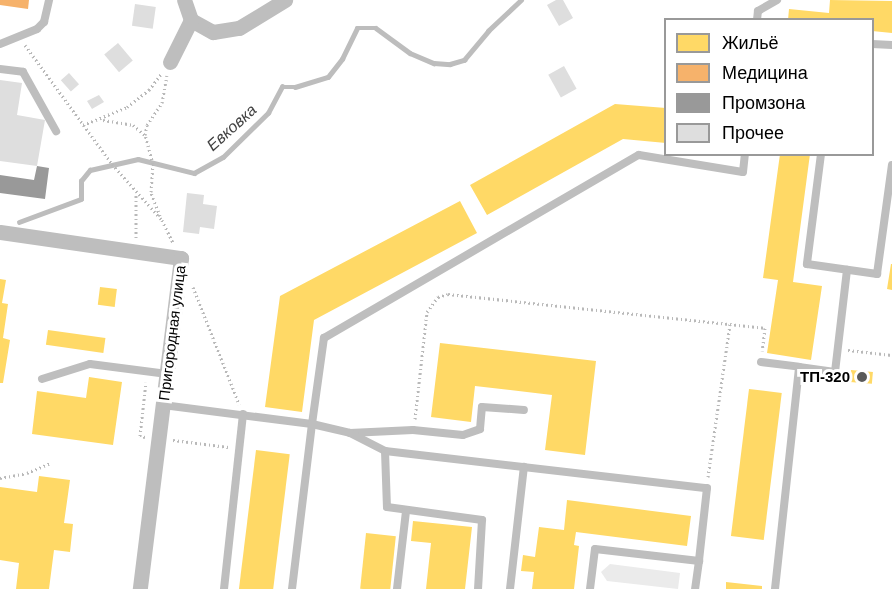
<!DOCTYPE html>
<meta charset="utf-8">
<style>
body{margin:0}
#map{position:relative;width:892px;height:589px;overflow:hidden;background:#fff;font-family:Helvetica,sans-serif}
div>[style]{position:absolute}
[style*='--x']{left:calc(var(--x)*1px);top:calc(var(--y)*1px);width:calc(var(--w)*1px);rotate:calc(var(--a)*1deg)}
.green>*{inset:0;background:#ebebeb}
.homes>*{inset:0;background:#ffd966;transform-origin:0 0}
.health>*{inset:0;background:#f6b26b}
.industry>*{inset:0;background:#999}
.stream>*{height:4.5px;margin:-2.25px;padding:0 2.25px;transform-origin:2.25px;border-radius:2.25px;background:#bdbdbd}
.building>*{inset:0;background:#dedede;transform-origin:0 0}
.path>*{height:3px;margin-top:-1.5px;transform-origin:0;background:repeating-linear-gradient(90deg,#b9b9b9 0 1.5px,transparent 0 4.5px)}
.service>*{height:8px;margin:-4px;padding:0 4px;transform-origin:4px;border-radius:4px;background:#bebebe}
.minor>*{height:15px;margin:-7.5px;padding:0 7.5px;transform-origin:7.5px;border-radius:7.5px;background:#bebebe}
.dots>*{width:16px;height:16px;translate:-50% -50%;box-sizing:border-box;border:3px solid #fff;border-radius:50%}
span{translate:-50% -50%;white-space:nowrap;text-align:center;line-height:1.15;-webkit-text-stroke:6px #fff;paint-order:stroke}
.street-label{font-size:15px;color:#000}
.poi-label{font-size:15px;color:#000;font-weight:700}
.right{translate:-100% -50%;text-align:right}
.water-label{font-size:16px;color:#424242;font-style:italic}
.legend{position:absolute;left:664px;top:18px;width:210px;height:138px;box-sizing:border-box;background:#fff;border:2px solid #999;margin:0;padding:8px 10px;list-style:none;font-size:18px;color:#000}
.legend li{display:flex;align-items:center;gap:12px;height:30px}
.legend b{width:30px;border:2px solid #999}
</style>
<div id="map">
<div class="green">
<div style="clip-path:polygon(610px 564px,680px 573px,678px 589px,607px 581px,601px 572px)"></div>
</div>
<div class="homes">
<div style="clip-path:polygon(830px 0,892px 1px,892px 33px,872px 31px,872px 20px,788px 20px,789px 9px,829px 13px)"></div>
<div style="clip-path:polygon(615px 104px,666px 108px,666px 143px,623px 139px,487px 215px,470px 185px)"></div>
<div style="clip-path:polygon(780px 154px,810px 154px,793px 282px,822px 286px,811px 360px,767px 353px,778px 280px,763px 278px)"></div>
<div style="clip-path:polygon(460px 201px,477px 233px,314px 320px,302px 412px,265px 407px,280px 296px)"></div>
<div style="clip-path:polygon(891px 264px,892px 264px,892px 290px,887px 289px)"></div>
<div style="clip-path:polygon(0 279px,6px 280px,2px 303px,8px 304px,3px 338px,10px 340px,3px 383px,0 383px)"></div>
<div style="left:100px;top:287px;width:17px;height:18px;rotate:7deg"></div>
<div style="left:48px;top:330px;width:58px;height:15px;rotate:8deg"></div>
<div style="clip-path:polygon(440px 343px,596px 361px,585px 455px,545px 450px,552px 395px,475px 386px,471px 422px,431px 417px)"></div>
<div style="left:851px;top:370px;width:22px;height:12px;rotate:5deg"></div>
<div style="clip-path:polygon(89px 377px,122px 382px,113px 445px,32px 434px,37px 391px,86px 398px)"></div>
<div style="left:749px;top:389px;width:33px;height:148px;rotate:7deg"></div>
<div style="left:256px;top:450px;width:34px;height:140px;rotate:7deg"></div>
<div style="clip-path:polygon(39px 476px,70px 480px,64px 523px,73px 524px,70px 552px,54px 550px,49px 589px,16px 589px,19px 563px,0 560px,0 487px,37px 492px)"></div>
<div style="clip-path:polygon(567px 500px,691px 516px,687px 546px,576px 532px,574px 545px,579px 546px,574px 589px,532px 589px,534px 572px,521px 571px,523px 555px,535px 557px,539px 527px,564px 530px)"></div>
<div style="clip-path:polygon(413px 521px,472px 527px,465px 589px,426px 589px,431px 543px,411px 541px)"></div>
<div style="left:366px;top:533px;width:30px;height:56px;rotate:6deg"></div>
<div style="clip-path:polygon(726px 582px,762px 586px,762px 589px,726px 589px)"></div>
</div>
<div class="health">
<div style="clip-path:polygon(0 0,29px 0,28px 9px,0 5px)"></div>
</div>
<div class="industry">
<div style="clip-path:polygon(37px 166px,49px 168px,45px 199px,0 193px,0 175px,34px 180px)"></div>
</div>
<div class="stream">
<div style="--x:19;--y:222;--w:66;--a:-20.4"></div>
<div style="--x:81;--y:199;--w:18;--a:-90"></div>
<div style="--x:81;--y:181;--w:14;--a:-51"></div>
<div style="--x:90;--y:170;--w:49;--a:-12.9"></div>
<div style="--x:138;--y:159;--w:58;--a:14"></div>
<div style="--x:194;--y:173;--w:33;--a:-29"></div>
<div style="--x:223;--y:157;--w:63;--a:-44.4"></div>
<div style="--x:268;--y:113;--w:30;--a:-62"></div>
<div style="--x:282;--y:87;--w:13;--a:0"></div>
<div style="--x:295;--y:87;--w:34;--a:-17"></div>
<div style="--x:328;--y:77;--w:23;--a:-52"></div>
<div style="--x:342;--y:59;--w:34;--a:-64"></div>
<div style="--x:357;--y:28;--w:19;--a:0"></div>
<div style="--x:376;--y:28;--w:42;--a:36.3"></div>
<div style="--x:410;--y:53;--w:26;--a:23"></div>
<div style="--x:434;--y:63;--w:16;--a:4"></div>
<div style="--x:450;--y:64;--w:15;--a:-16"></div>
<div style="--x:464;--y:60;--w:38;--a:-50"></div>
<div style="--x:488;--y:31;--w:45;--a:-43.2"></div>
</div>
<div class="building">
<div style="clip-path:polygon(556px 0,563px 0,573px 18px,559px 26px,547px 5px)"></div>
<div style="left:135px;top:4px;width:21px;height:22px;rotate:8deg"></div>
<div style="left:118px;top:43px;width:23px;height:18px;rotate:50deg"></div>
<div style="left:564px;top:66px;width:26px;height:18px;rotate:61deg"></div>
<div style="left:69px;top:73px;width:15px;height:11px;rotate:48deg"></div>
<div style="clip-path:polygon(0 80px,22px 83px,17px 115px,45px 120px,37px 166px,0 161px)"></div>
<div style="clip-path:polygon(99px 95px,104px 102px,92px 109px,87px 101px)"></div>
<div style="clip-path:polygon(187px 193px,204px 195px,203px 204px,217px 206px,214px 229px,200px 227px,199px 234px,183px 232px)"></div>
</div>
<div class="path">
<div style="--x:25;--y:45;--w:147;--a:53.8"></div>
<div style="--x:112;--y:164;--w:75;--a:48.2"></div>
<div style="--x:162;--y:220;--w:25;--a:64"></div>
<div style="--x:103;--y:120;--w:30;--a:9"></div>
<div style="--x:133;--y:125;--w:16;--a:40"></div>
<div style="--x:83;--y:125;--w:48;--a:-22.2"></div>
<div style="--x:127;--y:107;--w:28;--a:-38"></div>
<div style="--x:149;--y:90;--w:21;--a:-53"></div>
<div style="--x:160;--y:216;--w:26;--a:-111"></div>
<div style="--x:151;--y:192;--w:28;--a:-86"></div>
<div style="--x:153;--y:164;--w:30;--a:-105"></div>
<div style="--x:145;--y:135;--w:10;--a:-79"></div>
<div style="--x:147;--y:125;--w:27;--a:-56"></div>
<div style="--x:162;--y:103;--w:28;--a:-80"></div>
<div style="--x:136;--y:238;--w:44;--a:-90"></div>
<div style="--x:193;--y:287;--w:126;--a:68.5"></div>
<div style="--x:848;--y:350;--w:44;--a:6.5"></div>
<div style="--x:415;--y:419;--w:108;--a:-83.6"></div>
<div style="--x:427;--y:312;--w:19;--a:-54"></div>
<div style="--x:438;--y:297;--w:10;--a:-17"></div>
<div style="--x:448;--y:294;--w:319;--a:6.1"></div>
<div style="--x:765;--y:328;--w:23;--a:97"></div>
<div style="--x:145;--y:437;--w:5;--a:-169"></div>
<div style="--x:140;--y:436;--w:54;--a:-83.7"></div>
<div style="--x:173;--y:440;--w:56;--a:7.1"></div>
<div style="--x:708;--y:477;--w:155;--a:-81.8"></div>
<div style="--x:0;--y:478;--w:27;--a:-10"></div>
<div style="--x:27;--y:473;--w:25;--a:-23"></div>
</div>
<div class="service">
<div style="--x:757;--y:20;--w:9;--a:-84"></div>
<div style="--x:758;--y:11;--w:22;--a:-30"></div>
<div style="--x:0;--y:44;--w:40;--a:-22"></div>
<div style="--x:37;--y:29;--w:10;--a:-45"></div>
<div style="--x:44;--y:22;--w:23;--a:-77"></div>
<div style="--x:872;--y:44;--w:20;--a:3"></div>
<div style="--x:0;--y:69;--w:23;--a:7"></div>
<div style="--x:23;--y:72;--w:68;--a:60.8"></div>
<div style="--x:821;--y:154;--w:111;--a:97.3"></div>
<div style="--x:807;--y:264;--w:71;--a:8.1"></div>
<div style="--x:877;--y:274;--w:110;--a:-82.2"></div>
<div style="--x:761;--y:362;--w:38;--a:7"></div>
<div style="--x:42;--y:379;--w:50;--a:-17.4"></div>
<div style="--x:90;--y:364;--w:78;--a:7.4"></div>
<div style="--x:163;--y:405;--w:150;--a:7.3"></div>
<div style="--x:312;--y:424;--w:87;--a:-82.1"></div>
<div style="--x:324;--y:338;--w:364;--a:-30.2"></div>
<div style="--x:639;--y:155;--w:105;--a:9.3"></div>
<div style="--x:743;--y:172;--w:18;--a:-84"></div>
<div style="--x:350;--y:433;--w:63;--a:-2.7"></div>
<div style="--x:413;--y:430;--w:50;--a:5.7"></div>
<div style="--x:463;--y:435;--w:18;--a:-19"></div>
<div style="--x:480;--y:429;--w:22;--a:-85"></div>
<div style="--x:482;--y:407;--w:42;--a:4.1"></div>
<div style="--x:385;--y:451;--w:324;--a:6.6"></div>
<div style="--x:707;--y:488;--w:73;--a:96.3"></div>
<div style="--x:224;--y:589;--w:176;--a:-83.8"></div>
<div style="--x:292;--y:589;--w:166;--a:-83.1"></div>
<div style="--x:312;--y:424;--w:39;--a:13"></div>
<div style="--x:350;--y:433;--w:39;--a:27"></div>
<div style="--x:385;--y:451;--w:56;--a:88"></div>
<div style="--x:387;--y:507;--w:96;--a:7.8"></div>
<div style="--x:482;--y:520;--w:69;--a:93.3"></div>
<div style="--x:397;--y:589;--w:79;--a:-83.4"></div>
<div style="--x:510;--y:589;--w:123;--a:-83.5"></div>
<div style="--x:590;--y:589;--w:40;--a:-82.9"></div>
<div style="--x:595;--y:549;--w:105;--a:6.6"></div>
<div style="--x:699;--y:561;--w:28;--a:98"></div>
<div style="--x:775;--y:589;--w:223;--a:-83.8"></div>
<div style="--x:799;--y:367;--w:36;--a:8"></div>
<div style="--x:835;--y:372;--w:103;--a:-83.3"></div>
</div>
<div class="minor">
<div style="--x:191;--y:20;--w:25;--a:29"></div>
<div style="--x:213;--y:32;--w:26;--a:-9"></div>
<div style="--x:239;--y:28;--w:54;--a:-31.3"></div>
<div style="--x:170;--y:62;--w:47;--a:-63.4"></div>
<div style="--x:191;--y:20;--w:21;--a:-109"></div>
<div style="--x:0;--y:232;--w:183;--a:8.2"></div>
<div style="--x:181;--y:258;--w:334;--a:97.1"></div>
</div>
<div class="dots">
<div style="left:862px;top:377px;background:#595959"></div>
</div>
<div class="street-label">
<span style="left:172px;top:333px;rotate:-83deg">Пригородная улица</span>
</div>
<div class="poi-label">
<span class="right" style="left:850px;top:377px">ТП-320</span>
</div>
<div class="water-label">
<span style="left:232px;top:128px;rotate:-42deg">Евковка</span>
</div>
<ul class="legend">
<li><b style="height:16px;background:#ffd966"></b>Жильё</li>
<li><b style="height:16px;background:#f6b26b"></b>Медицина</li>
<li><b style="height:16px;background:#999"></b>Промзона</li>
<li><b style="height:16px;background:#dedede"></b>Прочее</li>
</ul>
</div>
